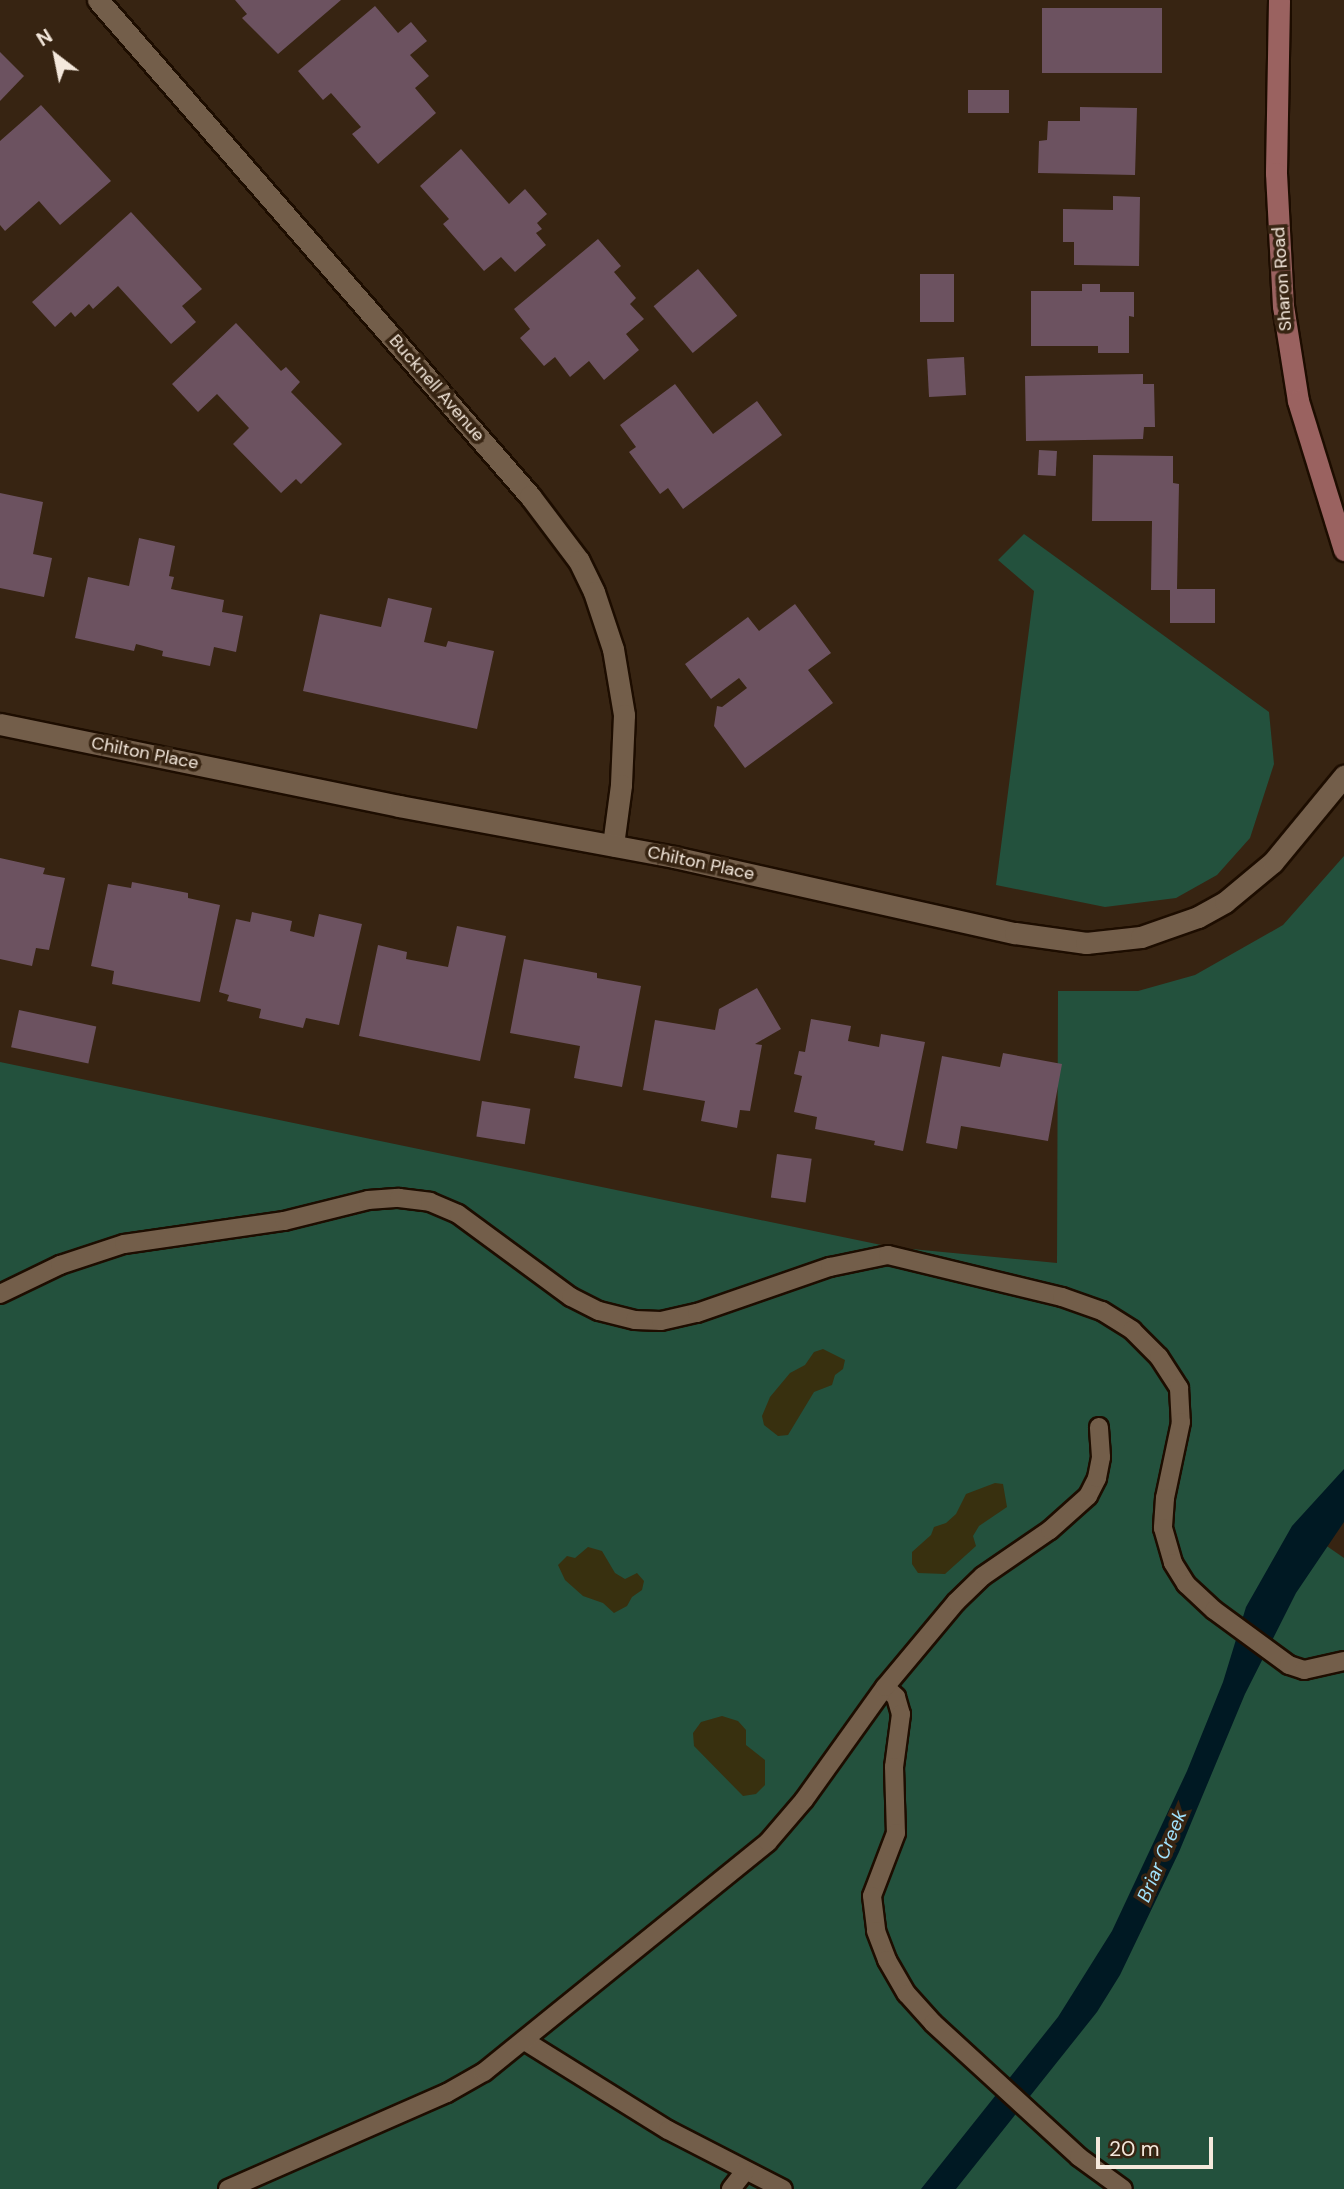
<!DOCTYPE html>
<style>
body{margin:0}
#map{position:relative;width:1344px;height:2189px;overflow:hidden;background:#372412;font-family:"DM Sans",sans-serif}
div>[style]{position:absolute}
[style*='--x']{left:calc(var(--x)*1px);top:calc(var(--y)*1px);width:calc(var(--w)*1px);rotate:calc(var(--a)*1deg)}
.green>*{inset:0;background:#23513d}
.sand>*{inset:0;background:#38300f}
.water>*{inset:0;background:#001923}
.building>*{inset:0;background:#6c5260;transform-origin:0 0}
.roads{filter:drop-shadow(2px 0 #1d0d00) drop-shadow(-2px 0 #1d0d00) drop-shadow(0 2px #1d0d00) drop-shadow(0 -2px #1d0d00)}
.lane>*{height:18px;margin:-9px;padding:0 9px;transform-origin:9px;border-radius:9px;background:#735e4a}
.street>*{height:21px;margin:-10.5px;padding:0 10.5px;transform-origin:10.5px;border-radius:10.5px;background:#735e4a}
.secondary>*{height:21px;margin:-10.5px;padding:0 10.5px;transform-origin:10.5px;border-radius:10.5px;background:#9a6260}
span{translate:-50% -50%;white-space:nowrap;text-align:center;line-height:1.15;-webkit-text-stroke:7px #372412;paint-order:stroke}
.street-label{font-size:18px;color:#f4e8dc}
.water-label{font-size:19px;color:#a0e2fd;font-style:italic}
.north{position:absolute;left:21px;top:21px;width:70px;height:70px;-webkit-text-stroke:5px #372412;paint-order:stroke;rotate:328deg;font-size:19px;font-weight:700;line-height:28px;text-align:center;color:#f4e8dc}
.north::after{content:'';display:block;margin:auto;width:24px;height:32px;background:#f4e8dc;clip-path:polygon(50% 0,100% 100%,50% 72%,0 100%)}
.scale{position:absolute;left:1096px;top:2137px;width:117px;height:32px;box-sizing:border-box;border:4px solid #f4e8dc;border-top:0;padding-left:9px;font-size:21px;line-height:24px;white-space:nowrap;color:#f4e8dc;-webkit-text-stroke:5px #372412;paint-order:stroke}
</style>
<div id="map">
<div class="green">
<div style="clip-path:polygon(1024px 534px,1269px 712px,1274px 764px,1250px 838px,1217px 875px,1176px 898px,1105px 907px,996px 885px,1034px 591px,998px 560px)"></div>
<div style="clip-path:polygon(1344px 856px,1344px 1514px,1321px 1542px,1344px 1558px,1344px 2189px,0 2189px,0 1062px,891px 1247px,1057px 1263px,1058px 991px,1138px 991px,1195px 975px,1283px 925px)"></div>
</div>
<div class="sand">
<div style="clip-path:polygon(823px 1349px,845px 1360px,843px 1369px,835px 1375px,832px 1385px,814px 1392px,788px 1435px,778px 1436px,764px 1425px,762px 1416px,770px 1397px,790px 1373px,805px 1365px,814px 1352px)"></div>
<div style="clip-path:polygon(995px 1483px,1003px 1484px,1007px 1507px,979px 1526px,973px 1536px,976px 1546px,945px 1574px,918px 1573px,912px 1564px,912px 1552px,931px 1535px,934px 1527px,946px 1523px,956px 1514px,966px 1494px)"></div>
<div style="clip-path:polygon(588px 1547px,602px 1551px,615px 1573px,625px 1579px,637px 1573px,644px 1581px,642px 1590px,632px 1597px,627px 1606px,614px 1613px,603px 1603px,583px 1596px,565px 1580px,558px 1565px,567px 1556px,575px 1558px)"></div>
<div style="clip-path:polygon(722px 1716px,738px 1721px,746px 1730px,746px 1745px,765px 1760px,765px 1785px,756px 1794px,743px 1796px,694px 1746px,693px 1733px,701px 1722px)"></div>
</div>
<div class="water">
<div style="clip-path:polygon(1344px 1469px,1344px 1522px,1296px 1593px,1245px 1694px,1179px 1852px,1120px 1975px,1097px 2012px,956px 2189px,921px 2189px,1058px 2017px,1112px 1931px,1187px 1771px,1223px 1682px,1246px 1607px,1292px 1526px)"></div>
</div>
<div class="building">
<div style="clip-path:polygon(235px 0,341px 0,278px 54px,242px 18px,247px 14px)"></div>
<div style="clip-path:polygon(375px 6px,398px 33px,411px 22px,427px 41px,410px 55px,429px 76px,415px 88px,436px 113px,378px 164px,352px 134px,361px 127px,331px 93px,323px 100px,298px 71px)"></div>
<div style="left:1042px;top:8px;width:120px;height:65px"></div>
<div style="clip-path:polygon(0 52px,24px 76px,0 101px)"></div>
<div style="left:968px;top:90px;width:41px;height:23px"></div>
<div style="clip-path:polygon(41px 105px,111px 181px,60px 225px,39px 201px,5px 231px,0 225px,0 141px)"></div>
<div style="clip-path:polygon(1080px 107px,1137px 108px,1135px 175px,1038px 173px,1039px 141px,1047px 140px,1048px 121px,1080px 121px)"></div>
<div style="clip-path:polygon(461px 149px,509px 204px,525px 189px,547px 214px,537px 223px,542px 229px,536px 233px,546px 245px,515px 272px,501px 257px,484px 271px,443px 224px,449px 219px,420px 186px)"></div>
<div style="clip-path:polygon(1113px 196px,1140px 197px,1139px 266px,1074px 265px,1074px 242px,1063px 242px,1063px 209px,1113px 210px)"></div>
<div style="clip-path:polygon(131px 212px,202px 289px,182px 306px,196px 322px,171px 344px,118px 286px,93px 309px,89px 304px,75px 317px,71px 312px,55px 327px,32px 302px)"></div>
<div style="clip-path:polygon(598px 239px,621px 266px,614px 272px,636px 298px,630px 304px,644px 319px,626px 334px,639px 350px,604px 380px,589px 361px,570px 377px,555px 357px,544px 366px,520px 338px,530px 329px,514px 309px)"></div>
<div style="left:698px;top:269px;width:61px;height:58px;rotate:50deg"></div>
<div style="left:920px;top:274px;width:34px;height:48px"></div>
<div style="clip-path:polygon(1082px 284px,1100px 284px,1100px 292px,1134px 292px,1134px 317px,1129px 316px,1129px 353px,1098px 353px,1098px 346px,1031px 346px,1031px 291px,1082px 291px)"></div>
<div style="clip-path:polygon(236px 323px,281px 371px,286px 367px,300px 382px,291px 392px,342px 444px,301px 484px,296px 479px,281px 493px,233px 444px,249px 428px,217px 394px,198px 412px,172px 384px)"></div>
<div style="left:964px;top:357px;width:38px;height:37px;rotate:87deg"></div>
<div style="clip-path:polygon(1143px 374px,1143px 384px,1154px 384px,1155px 427px,1144px 427px,1143px 439px,1026px 441px,1025px 376px)"></div>
<div style="clip-path:polygon(675px 384px,713px 434px,757px 401px,782px 435px,683px 509px,668px 488px,660px 494px,629px 452px,636px 447px,620px 425px)"></div>
<div style="left:1039px;top:450px;width:18px;height:25px;rotate:3deg"></div>
<div style="clip-path:polygon(1093px 455px,1173px 456px,1173px 483px,1179px 484px,1177px 589px,1215px 589px,1215px 623px,1170px 623px,1170px 590px,1151px 590px,1152px 521px,1092px 521px)"></div>
<div style="clip-path:polygon(0 493px,43px 502px,33px 554px,52px 558px,44px 597px,0 588px)"></div>
<div style="clip-path:polygon(139px 538px,175px 546px,169px 576px,174px 577px,171px 589px,224px 600px,222px 612px,243px 616px,236px 652px,214px 647px,210px 666px,162px 656px,163px 651px,136px 644px,134px 651px,75px 638px,88px 577px,129px 586px)"></div>
<div style="clip-path:polygon(388px 598px,432px 608px,424px 642px,446px 647px,448px 641px,494px 651px,477px 729px,303px 691px,320px 614px,381px 627px)"></div>
<div style="clip-path:polygon(795px 604px,831px 653px,808px 670px,833px 703px,745px 768px,714px 726px,717px 706px,722px 707px,747px 688px,739px 678px,711px 699px,685px 664px,748px 617px,759px 631px)"></div>
<div style="clip-path:polygon(0 858px,45px 868px,43px 874px,65px 878px,49px 950px,36px 948px,32px 966px,0 959px)"></div>
<div style="clip-path:polygon(132px 882px,188px 893px,188px 898px,220px 905px,200px 1002px,112px 984px,114px 971px,91px 966px,108px 884px,131px 888px)"></div>
<div style="clip-path:polygon(252px 912px,292px 921px,290px 931px,314px 937px,319px 914px,362px 924px,339px 1025px,306px 1018px,303px 1028px,259px 1018px,261px 1009px,227px 1001px,229px 995px,219px 992px,236px 919px,250px 922px)"></div>
<div style="clip-path:polygon(457px 926px,506px 936px,480px 1061px,359px 1036px,378px 945px,407px 952px,406px 959px,448px 967px)"></div>
<div style="clip-path:polygon(524px 959px,597px 973px,597px 978px,641px 986px,622px 1087px,574px 1078px,580px 1046px,510px 1033px)"></div>
<div style="clip-path:polygon(757px 988px,781px 1029px,755px 1044px,762px 1045px,750px 1111px,740px 1110px,737px 1128px,701px 1121px,705px 1101px,643px 1090px,655px 1020px,715px 1030px,719px 1009px)"></div>
<div style="left:19px;top:1010px;width:79px;height:38px;rotate:12deg"></div>
<div style="clip-path:polygon(811px 1019px,851px 1026px,848px 1041px,879px 1047px,881px 1034px,925px 1042px,903px 1151px,874px 1145px,875px 1141px,815px 1129px,817px 1117px,794px 1112px,802px 1076px,794px 1074px,799px 1051px,805px 1052px)"></div>
<div style="clip-path:polygon(1003px 1053px,1062px 1064px,1048px 1141px,961px 1126px,957px 1149px,926px 1143px,942px 1056px,1000px 1067px)"></div>
<div style="left:482px;top:1101px;width:49px;height:36px;rotate:9deg"></div>
<div style="left:777px;top:1154px;width:35px;height:44px;rotate:8deg"></div>
</div>
<div class="roads">
<div class="lane">
<div style="--x:0;--y:1294;--w:67;--a:-25.8"></div>
<div style="--x:60;--y:1265;--w:67;--a:-18.2"></div>
<div style="--x:124;--y:1244;--w:162;--a:-8.2"></div>
<div style="--x:284;--y:1221;--w:87;--a:-14"></div>
<div style="--x:368;--y:1200;--w:31;--a:-4"></div>
<div style="--x:399;--y:1198;--w:31;--a:7"></div>
<div style="--x:430;--y:1202;--w:30;--a:23"></div>
<div style="--x:458;--y:1214;--w:140;--a:36.3"></div>
<div style="--x:571;--y:1297;--w:31;--a:27"></div>
<div style="--x:599;--y:1311;--w:37;--a:14"></div>
<div style="--x:635;--y:1320;--w:26;--a:2"></div>
<div style="--x:661;--y:1321;--w:37;--a:-13"></div>
<div style="--x:697;--y:1313;--w:141;--a:-19.1"></div>
<div style="--x:830;--y:1267;--w:59;--a:-11.7"></div>
<div style="--x:888;--y:1255;--w:179;--a:13.6"></div>
<div style="--x:1062;--y:1297;--w:42;--a:19.3"></div>
<div style="--x:1102;--y:1311;--w:36;--a:32"></div>
<div style="--x:1132;--y:1330;--w:38;--a:45"></div>
<div style="--x:1159;--y:1357;--w:37;--a:57"></div>
<div style="--x:1179;--y:1388;--w:34;--a:87"></div>
<div style="--x:1181;--y:1422;--w:78;--a:101.9"></div>
<div style="--x:1165;--y:1498;--w:30;--a:94"></div>
<div style="--x:1163;--y:1528;--w:36;--a:74"></div>
<div style="--x:1173;--y:1563;--w:25;--a:58"></div>
<div style="--x:1186;--y:1584;--w:38;--a:43"></div>
<div style="--x:1214;--y:1610;--w:93;--a:36.3"></div>
<div style="--x:1289;--y:1665;--w:16;--a:18"></div>
<div style="--x:1304;--y:1670;--w:41;--a:-12.7"></div>
<div style="--x:885;--y:1687;--w:15;--a:42"></div>
<div style="--x:896;--y:1697;--w:18;--a:74"></div>
<div style="--x:901;--y:1714;--w:53;--a:97.5"></div>
<div style="--x:894;--y:1767;--w:66;--a:88.3"></div>
<div style="--x:896;--y:1833;--w:67;--a:110.9"></div>
<div style="--x:872;--y:1896;--w:35;--a:83"></div>
<div style="--x:876;--y:1931;--w:31;--a:69"></div>
<div style="--x:887;--y:1960;--w:39;--a:60"></div>
<div style="--x:907;--y:1994;--w:39;--a:48"></div>
<div style="--x:933;--y:2023;--w:198;--a:42.5"></div>
<div style="--x:1079;--y:2157;--w:54;--a:36"></div>
<div style="--x:525;--y:2041;--w:168;--a:31.9"></div>
<div style="--x:668;--y:2130;--w:129;--a:27.2"></div>
<div style="--x:228;--y:2189;--w:239;--a:-23.7"></div>
<div style="--x:447;--y:2093;--w:43;--a:-29.6"></div>
<div style="--x:484;--y:2072;--w:365;--a:-39"></div>
<div style="--x:768;--y:1842;--w:55;--a:-49.4"></div>
<div style="--x:804;--y:1800;--w:139;--a:-54.4"></div>
<div style="--x:885;--y:1687;--w:111;--a:-50.1"></div>
<div style="--x:956;--y:1602;--w:37;--a:-44"></div>
<div style="--x:983;--y:1576;--w:81;--a:-34.5"></div>
<div style="--x:1050;--y:1530;--w:51;--a:-41.8"></div>
<div style="--x:1088;--y:1496;--w:20;--a:-63"></div>
<div style="--x:1097;--y:1478;--w:21;--a:-79"></div>
<div style="--x:1101;--y:1457;--w:30;--a:-94"></div>
<div style="--x:731;--y:2189;--w:23;--a:-52"></div>
</div>
<div class="street">
<div style="--x:98;--y:0;--w:658;--a:48.95"></div>
<div style="--x:530;--y:496;--w:81;--a:53"></div>
<div style="--x:579;--y:561;--w:34;--a:64"></div>
<div style="--x:594;--y:592;--w:60;--a:71.6"></div>
<div style="--x:613;--y:649;--w:67;--a:80.5"></div>
<div style="--x:624;--y:715;--w:70;--a:92.5"></div>
<div style="--x:621;--y:785;--w:61;--a:97.6"></div>
<div style="--x:0;--y:724;--w:407;--a:11.6"></div>
<div style="--x:399;--y:806;--w:280;--a:10.5"></div>
<div style="--x:674;--y:857;--w:349;--a:12.6"></div>
<div style="--x:1015;--y:933;--w:72;--a:8"></div>
<div style="--x:1086;--y:943;--w:55;--a:-6.2"></div>
<div style="--x:1141;--y:937;--w:60;--a:-19.3"></div>
<div style="--x:1198;--y:917;--w:31;--a:-29"></div>
<div style="--x:1225;--y:902;--w:62;--a:-39.8"></div>
<div style="--x:1273;--y:862;--w:112;--a:-50.5"></div>
</div>
<div class="secondary">
<div style="--x:1279;--y:0;--w:173;--a:91"></div>
<div style="--x:1276;--y:173;--w:133;--a:87"></div>
<div style="--x:1283;--y:306;--w:96;--a:81"></div>
<div style="--x:1298;--y:401;--w:156;--a:72.8"></div>
</div>
</div>
<div class="street-label">
<span style="left:1282px;top:279px;rotate:-94deg">Sharon Road</span>
<span style="left:437px;top:388px;rotate:49deg">Bucknell Avenue</span>
<span style="left:145px;top:753px;rotate:11deg">Chilton Place</span>
<span style="left:701px;top:863px;rotate:12deg">Chilton Place</span>
</div>
<div class="water-label">
<span style="left:1162px;top:1856px;rotate:-67deg">Briar Creek</span>
</div>
<div class="north">N</div>
<div class="scale">20 m</div>
</div>
